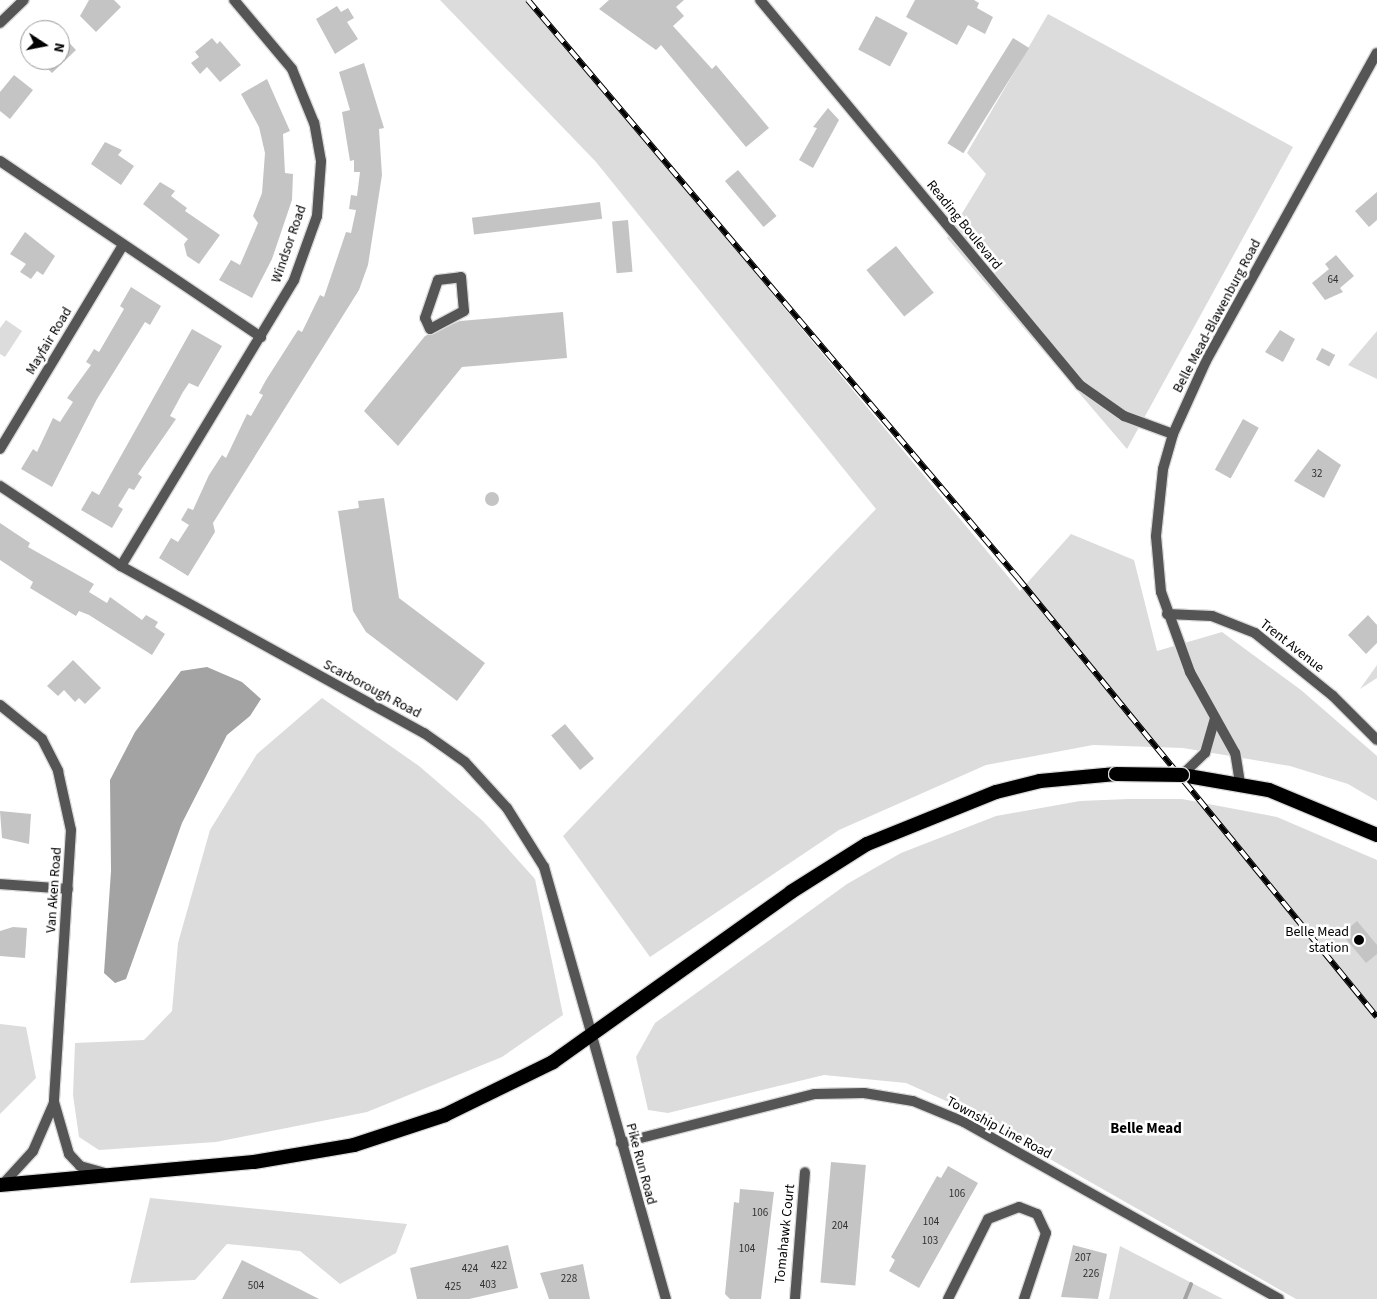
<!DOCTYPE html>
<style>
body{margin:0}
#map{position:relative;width:1377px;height:1299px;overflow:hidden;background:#fff;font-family:"Source Sans 3",sans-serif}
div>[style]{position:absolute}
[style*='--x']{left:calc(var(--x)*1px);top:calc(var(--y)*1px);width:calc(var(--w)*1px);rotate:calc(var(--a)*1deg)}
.green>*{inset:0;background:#dcdcdc}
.water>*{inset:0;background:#a3a3a3}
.stream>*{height:4px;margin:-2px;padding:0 2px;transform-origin:2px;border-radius:2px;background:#a3a3a3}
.building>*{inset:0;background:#c4c4c4;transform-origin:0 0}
.round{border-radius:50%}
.roads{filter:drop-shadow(1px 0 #dbdbdb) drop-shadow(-1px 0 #dbdbdb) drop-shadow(0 1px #dbdbdb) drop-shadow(0 -1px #dbdbdb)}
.pedestrian>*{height:10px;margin:-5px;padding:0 5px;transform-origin:5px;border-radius:5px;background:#555}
.minor>*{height:10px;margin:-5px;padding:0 5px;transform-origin:5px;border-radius:5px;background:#555}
.tertiary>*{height:10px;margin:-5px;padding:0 5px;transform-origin:5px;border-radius:5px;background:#555}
.trunk>*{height:14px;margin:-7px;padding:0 7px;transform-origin:7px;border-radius:7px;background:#000}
.rail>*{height:5.5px;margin-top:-2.75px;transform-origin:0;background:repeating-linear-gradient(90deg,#fff 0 11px,#000 0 22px);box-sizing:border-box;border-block:1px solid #000}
.bridges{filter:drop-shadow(1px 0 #dbdbdb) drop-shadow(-1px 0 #dbdbdb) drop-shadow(0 1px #dbdbdb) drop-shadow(0 -1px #dbdbdb)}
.trunk-bridge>*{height:14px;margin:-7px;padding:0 7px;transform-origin:7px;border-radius:7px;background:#000}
.dots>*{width:14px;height:14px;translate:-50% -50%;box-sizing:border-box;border:2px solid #fff;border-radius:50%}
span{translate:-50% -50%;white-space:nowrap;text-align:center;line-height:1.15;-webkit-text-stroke:5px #fff;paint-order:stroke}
.number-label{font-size:11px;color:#313131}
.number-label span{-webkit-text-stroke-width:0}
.street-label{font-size:14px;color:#000}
.poi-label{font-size:14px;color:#000}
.right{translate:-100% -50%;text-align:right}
.neighbourhood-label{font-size:15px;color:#000;font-weight:700}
.north{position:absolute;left:20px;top:20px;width:50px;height:50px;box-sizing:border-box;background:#fff;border:1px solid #999;border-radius:50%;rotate:101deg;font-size:14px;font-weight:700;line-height:20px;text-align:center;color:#000}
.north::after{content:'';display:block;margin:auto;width:18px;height:22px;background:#000;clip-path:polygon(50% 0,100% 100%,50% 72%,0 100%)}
</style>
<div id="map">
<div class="green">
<div style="clip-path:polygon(440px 0,528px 0,1020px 591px,1071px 534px,1134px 560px,1157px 651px,1222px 632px,1301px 690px,1377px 756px,1377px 801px,1348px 784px,1290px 766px,1183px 748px,1093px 745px,986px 765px,839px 830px,650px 957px,563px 836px,876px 509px,596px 162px)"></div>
<div style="clip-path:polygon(1048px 14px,1293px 147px,1127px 449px,947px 238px,986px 174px,967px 153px)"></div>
<div style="clip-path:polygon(6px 320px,22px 331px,5px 357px,0 354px,0 328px)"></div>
<div style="clip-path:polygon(1377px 331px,1377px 379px,1348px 365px)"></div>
<div style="clip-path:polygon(1377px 665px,1377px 678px,1360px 689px)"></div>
<div style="clip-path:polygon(322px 698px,419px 766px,483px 821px,535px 879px,563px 1015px,502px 1057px,367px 1112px,216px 1142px,99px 1150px,79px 1137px,73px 1095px,75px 1043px,144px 1040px,172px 1011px,178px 943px,210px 830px,257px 754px)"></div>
<div style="clip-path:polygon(1128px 799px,1182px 799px,1277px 817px,1377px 860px,1377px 1299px,1296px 1299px,953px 1104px,906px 1083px,824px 1075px,668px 1113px,648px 1110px,636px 1057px,655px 1023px,847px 884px,901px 853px,996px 816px,1080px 801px)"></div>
<div style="clip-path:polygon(0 1024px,26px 1027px,36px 1078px,0 1114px)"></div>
<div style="clip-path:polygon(150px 1198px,407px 1224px,396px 1253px,340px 1284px,300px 1251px,227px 1244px,195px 1280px,130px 1283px)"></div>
<div style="clip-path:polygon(1120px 1246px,1223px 1299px,1109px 1299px)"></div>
</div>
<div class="water">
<div style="clip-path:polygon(207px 667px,242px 682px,261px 699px,250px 716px,227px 735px,182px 823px,126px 979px,115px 983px,104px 973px,111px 871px,110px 780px,135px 732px,181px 671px)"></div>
</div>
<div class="stream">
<div style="--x:1185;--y:1299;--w:16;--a:-68"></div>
</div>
<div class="building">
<div style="clip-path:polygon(89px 0,114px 0,121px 7px,96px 32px,80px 16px)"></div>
<div style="clip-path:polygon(609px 0,684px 0,676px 7px,684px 16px,673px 26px,712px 69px,716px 65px,769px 128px,746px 147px,661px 45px,656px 50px,599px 9px)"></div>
<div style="clip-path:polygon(915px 0,974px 0,979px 3px,977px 8px,993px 17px,985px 34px,968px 25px,957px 45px,906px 17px)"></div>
<div style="clip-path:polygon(337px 6px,341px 12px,348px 8px,354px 18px,347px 22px,358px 39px,335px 54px,316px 19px)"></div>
<div style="left:876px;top:16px;width:36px;height:38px;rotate:28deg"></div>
<div style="clip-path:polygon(60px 33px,76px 50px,52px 73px,39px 60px,60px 60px)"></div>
<div style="clip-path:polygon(212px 38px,217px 44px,220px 41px,241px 65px,220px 82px,207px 67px,200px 74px,191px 63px,199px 57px,195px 52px)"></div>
<div style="left:1013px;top:38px;width:19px;height:124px;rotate:32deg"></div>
<div style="clip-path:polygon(364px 63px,384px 128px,379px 129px,382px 175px,368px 265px,359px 290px,213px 523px,215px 532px,188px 576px,159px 558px,171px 538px,178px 542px,189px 525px,181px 520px,188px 508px,193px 510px,209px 475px,222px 455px,226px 458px,247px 414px,251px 416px,263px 395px,259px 393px,266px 380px,298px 330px,302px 332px,320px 295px,324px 297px,346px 232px,351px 233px,356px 210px,349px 209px,351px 195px,357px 196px,360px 172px,354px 172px,354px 160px,350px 161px,342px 112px,350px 110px,339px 72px)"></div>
<div style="clip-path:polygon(14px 75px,33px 90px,10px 119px,0 111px,0 92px)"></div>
<div style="clip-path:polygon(267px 79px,290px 131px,283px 134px,285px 173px,293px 174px,292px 200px,272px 259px,252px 298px,219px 280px,231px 260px,240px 265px,258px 223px,253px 216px,262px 193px,265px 153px,259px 127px,241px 94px)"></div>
<div style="clip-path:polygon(828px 108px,839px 120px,813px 168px,799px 160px,817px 128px,813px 127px)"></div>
<div style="clip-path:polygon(105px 142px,122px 150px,118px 155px,134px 166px,121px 185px,91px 164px)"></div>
<div style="left:738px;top:170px;width:60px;height:17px;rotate:50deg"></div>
<div style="clip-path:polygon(160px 182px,175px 191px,171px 196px,187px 208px,185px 211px,220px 235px,199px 264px,187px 256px,184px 244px,188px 239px,143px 204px)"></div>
<div style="clip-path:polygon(1377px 192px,1377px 220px,1369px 227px,1355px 211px)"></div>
<div style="left:600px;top:202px;width:17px;height:129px;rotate:83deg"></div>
<div style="left:628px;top:220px;width:52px;height:16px;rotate:85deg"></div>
<div style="clip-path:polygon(25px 232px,55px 256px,43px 275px,37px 271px,31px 279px,20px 272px,26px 264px,10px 254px)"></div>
<div style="left:896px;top:246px;width:60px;height:38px;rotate:51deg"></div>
<div style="clip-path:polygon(1336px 255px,1354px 276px,1340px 288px,1343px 292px,1325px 300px,1312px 283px,1329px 269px,1325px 264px)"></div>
<div style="clip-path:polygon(131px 287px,161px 306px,150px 325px,145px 322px,97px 399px,52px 487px,21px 469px,33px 449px,37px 452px,53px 418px,60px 422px,73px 402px,67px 398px,91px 365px,86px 362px,94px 349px,99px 352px,124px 309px,120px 306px)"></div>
<div style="clip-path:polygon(563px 312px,567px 358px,462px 367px,398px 446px,364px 411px,425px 336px,460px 321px)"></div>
<div style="clip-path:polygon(192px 329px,222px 346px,198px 387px,189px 383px,183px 392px,170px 416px,176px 419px,138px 474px,142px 477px,134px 490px,129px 488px,118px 506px,123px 509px,112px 528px,81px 510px,92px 491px,99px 495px)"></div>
<div style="clip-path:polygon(1280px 330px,1295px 339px,1283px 362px,1265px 352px)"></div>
<div style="left:1322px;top:348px;width:15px;height:13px;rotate:28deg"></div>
<div style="left:1243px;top:419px;width:18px;height:58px;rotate:29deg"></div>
<div style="clip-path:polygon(1318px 449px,1341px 465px,1324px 498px,1294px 481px)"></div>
<div class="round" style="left:485px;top:492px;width:14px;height:14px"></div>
<div style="clip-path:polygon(384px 498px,399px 598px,485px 663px,457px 701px,366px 632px,353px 611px,338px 511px,359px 508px,358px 501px)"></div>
<div style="clip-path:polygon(0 523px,30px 543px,28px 547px,94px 584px,89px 592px,107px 603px,110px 597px,142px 620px,146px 615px,158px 622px,155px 627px,165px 634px,152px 655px,89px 615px,79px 611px,76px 616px,30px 588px,33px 582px,0 560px)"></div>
<div style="clip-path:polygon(1368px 615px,1377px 625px,1377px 643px,1366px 654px,1348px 635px)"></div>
<div style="clip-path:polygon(73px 660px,101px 688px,85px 704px,79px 698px,75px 702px,64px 690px,58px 696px,47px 686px)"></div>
<div style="left:565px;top:724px;width:45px;height:18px;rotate:50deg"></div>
<div style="clip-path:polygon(0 811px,31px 814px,29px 844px,2px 838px)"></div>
<div style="clip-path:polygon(1357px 921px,1377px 945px,1377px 954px,1366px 963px,1342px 934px)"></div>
<div style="clip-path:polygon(13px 927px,27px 928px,25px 958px,0 956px,0 931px)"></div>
<div style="left:831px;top:1162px;width:35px;height:121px;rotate:5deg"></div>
<div style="clip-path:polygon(948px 1166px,978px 1183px,919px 1288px,889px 1271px,895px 1260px,891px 1257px,937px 1176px,941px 1178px)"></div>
<div style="clip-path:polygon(740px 1189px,774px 1192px,761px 1299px,730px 1299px,725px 1294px,734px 1202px,739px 1203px)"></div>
<div style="clip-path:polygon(508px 1245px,518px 1288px,469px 1299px,417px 1299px,410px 1268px)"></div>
<div style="clip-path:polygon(1073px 1245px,1107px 1254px,1098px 1299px,1061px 1297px)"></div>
<div style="clip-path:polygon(242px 1260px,268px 1273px,319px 1299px,222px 1299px)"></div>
<div style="clip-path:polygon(583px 1264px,590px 1299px,549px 1299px,540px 1273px)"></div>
</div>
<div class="roads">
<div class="pedestrian">
<div style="--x:461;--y:277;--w:34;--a:85"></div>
<div style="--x:464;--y:311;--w:38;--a:152"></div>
<div style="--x:430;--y:329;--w:12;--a:-114"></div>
<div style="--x:425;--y:318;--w:40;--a:-71.1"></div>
<div style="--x:438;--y:280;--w:23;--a:-7"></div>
</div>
<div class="minor">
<div style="--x:760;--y:0;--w:501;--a:50.27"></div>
<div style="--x:1080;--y:385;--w:54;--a:35.2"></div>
<div style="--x:1124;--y:416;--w:52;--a:20.2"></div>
<div style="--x:0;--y:23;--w:33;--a:-44"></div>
<div style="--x:0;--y:161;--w:315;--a:34"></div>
<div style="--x:0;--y:449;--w:236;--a:-58.9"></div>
<div style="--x:0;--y:486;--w:145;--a:33.5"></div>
<div style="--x:121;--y:566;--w:346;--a:28.9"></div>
<div style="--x:424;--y:733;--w:50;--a:35.3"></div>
<div style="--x:465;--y:762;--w:62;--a:47.6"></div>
<div style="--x:507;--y:808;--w:70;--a:57.9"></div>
<div style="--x:544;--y:867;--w:176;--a:74.1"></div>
<div style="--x:121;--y:566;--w:334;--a:-58.8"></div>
<div style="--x:294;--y:280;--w:68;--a:-70.2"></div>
<div style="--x:317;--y:216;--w:55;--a:-85.8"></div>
<div style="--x:321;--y:161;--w:39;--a:-100"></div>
<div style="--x:314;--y:123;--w:58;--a:-112.2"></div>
<div style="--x:292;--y:69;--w:90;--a:-130"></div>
<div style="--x:1167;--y:614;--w:45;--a:2.5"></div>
<div style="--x:1212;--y:616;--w:46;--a:21.6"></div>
<div style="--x:1255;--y:633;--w:100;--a:38.9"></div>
<div style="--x:1333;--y:696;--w:62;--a:45"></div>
<div style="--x:0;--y:705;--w:54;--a:39"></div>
<div style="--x:42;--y:739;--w:36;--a:63"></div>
<div style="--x:58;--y:771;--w:60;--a:77.6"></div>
<div style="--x:71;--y:830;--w:273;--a:93.6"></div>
<div style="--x:54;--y:1102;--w:54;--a:73.9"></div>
<div style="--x:69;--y:1154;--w:16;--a:47"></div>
<div style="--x:80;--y:1166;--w:26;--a:16"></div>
<div style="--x:0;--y:884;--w:68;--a:4.2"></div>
<div style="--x:2;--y:1185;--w:46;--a:-47.6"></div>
<div style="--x:33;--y:1151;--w:52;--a:-66.4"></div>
<div style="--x:795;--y:1299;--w:127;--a:-85.5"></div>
<div style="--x:948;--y:1299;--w:89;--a:-63.4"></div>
<div style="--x:988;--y:1219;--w:33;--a:-21"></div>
<div style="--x:1019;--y:1207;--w:19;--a:21"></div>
<div style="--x:1037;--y:1214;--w:21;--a:65"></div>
<div style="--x:1046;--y:1233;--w:70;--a:108.4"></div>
</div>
<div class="tertiary">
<div style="--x:1182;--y:775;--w:32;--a:-44"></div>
<div style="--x:1205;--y:753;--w:35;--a:-74"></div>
<div style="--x:1240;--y:783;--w:30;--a:-99"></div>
<div style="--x:1235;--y:753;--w:93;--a:-119.1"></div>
<div style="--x:1190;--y:672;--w:85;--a:-109.9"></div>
<div style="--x:1161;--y:592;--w:56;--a:-95.1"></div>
<div style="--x:1156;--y:536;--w:67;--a:-84"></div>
<div style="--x:1163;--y:469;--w:36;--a:-74"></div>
<div style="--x:1173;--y:434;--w:80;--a:-65.7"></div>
<div style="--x:1206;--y:361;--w:352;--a:-61"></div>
<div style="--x:592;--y:1036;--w:273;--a:74.3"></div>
<div style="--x:621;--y:1143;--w:200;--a:-14.2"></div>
<div style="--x:815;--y:1094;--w:49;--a:-1.2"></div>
<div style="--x:864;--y:1093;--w:50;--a:9.3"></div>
<div style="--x:913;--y:1101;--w:55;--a:22.4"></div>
<div style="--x:964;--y:1122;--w:361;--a:29.3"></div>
</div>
<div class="trunk">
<div style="--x:1182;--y:775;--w:88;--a:9.8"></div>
<div style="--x:1269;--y:790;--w:117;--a:22.6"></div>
<div style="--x:0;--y:1185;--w:255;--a:-5.2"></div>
<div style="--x:254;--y:1162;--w:101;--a:-9.6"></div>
<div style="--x:354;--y:1145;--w:96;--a:-18.2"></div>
<div style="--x:445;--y:1115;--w:120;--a:-26.1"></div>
<div style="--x:553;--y:1062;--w:292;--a:-35.5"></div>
<div style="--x:791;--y:892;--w:90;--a:-32.3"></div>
<div style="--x:867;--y:844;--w:139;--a:-22"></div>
<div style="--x:996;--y:792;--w:45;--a:-14"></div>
<div style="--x:1040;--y:781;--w:76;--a:-5.3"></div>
</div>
</div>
<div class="rail">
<div style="--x:528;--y:0;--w:758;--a:49.71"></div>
<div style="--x:1018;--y:578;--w:567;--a:50.72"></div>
</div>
<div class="bridges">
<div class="trunk-bridge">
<div style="--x:1116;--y:774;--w:66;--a:0.9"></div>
</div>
</div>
<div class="dots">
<div style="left:1359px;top:940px;background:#000"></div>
</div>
<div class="number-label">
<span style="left:1333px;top:280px">64</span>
<span style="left:1317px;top:474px">32</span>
<span style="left:957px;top:1194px">106</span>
<span style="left:760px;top:1213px">106</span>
<span style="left:931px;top:1222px">104</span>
<span style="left:840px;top:1226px">204</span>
<span style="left:930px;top:1241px">103</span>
<span style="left:747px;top:1249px">104</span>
<span style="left:1083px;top:1258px">207</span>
<span style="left:499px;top:1266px">422</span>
<span style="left:470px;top:1269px">424</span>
<span style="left:1091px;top:1274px">226</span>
<span style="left:569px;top:1279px">228</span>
<span style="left:488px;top:1285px">403</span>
<span style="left:256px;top:1286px">504</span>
<span style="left:453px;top:1287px">425</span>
</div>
<div class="street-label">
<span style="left:964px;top:225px;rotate:51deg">Reading Boulevard</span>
<span style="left:289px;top:244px;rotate:-71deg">Windsor Road</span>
<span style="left:1217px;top:316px;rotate:-62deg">Belle Mead-Blawenburg Road</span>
<span style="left:49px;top:341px;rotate:-59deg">Mayfair Road</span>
<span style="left:1292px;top:646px;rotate:38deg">Trent Avenue</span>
<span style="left:372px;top:689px;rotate:28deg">Scarborough Road</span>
<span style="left:54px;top:890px;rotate:-86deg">Van Aken Road</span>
<span style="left:999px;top:1128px;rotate:28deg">Township Line Road</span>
<span style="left:641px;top:1164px;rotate:75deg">Pike Run Road</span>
<span style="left:785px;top:1234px;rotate:-84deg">Tomahawk Court</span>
</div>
<div class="poi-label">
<span class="right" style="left:1349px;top:940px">Belle Mead<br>station</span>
</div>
<div class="neighbourhood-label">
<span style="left:1146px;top:1129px">Belle Mead</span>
</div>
<div class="north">N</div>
</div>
